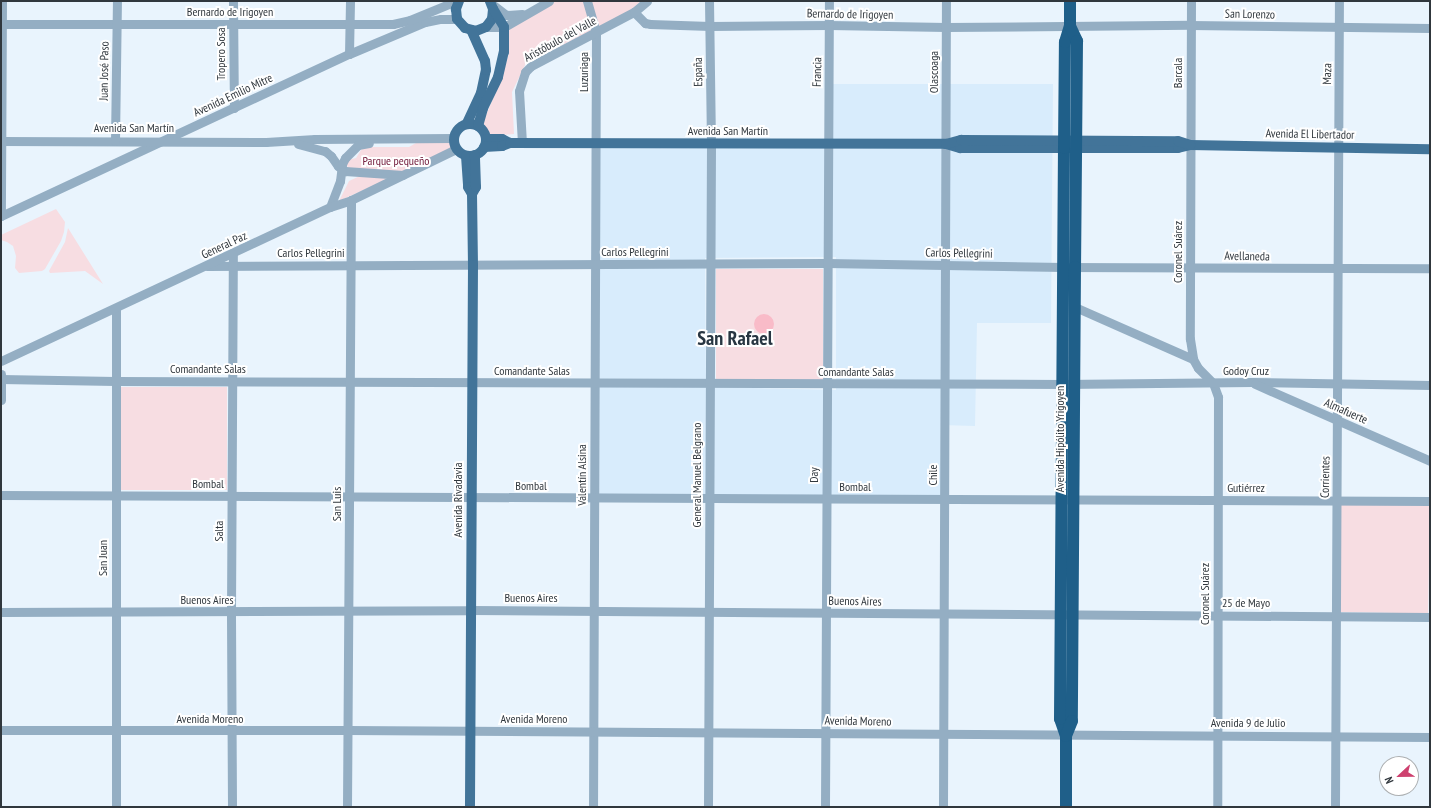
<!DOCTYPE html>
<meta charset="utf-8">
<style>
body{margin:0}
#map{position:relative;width:1431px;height:808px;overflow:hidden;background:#e9f4fd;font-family:"PT Sans Narrow",sans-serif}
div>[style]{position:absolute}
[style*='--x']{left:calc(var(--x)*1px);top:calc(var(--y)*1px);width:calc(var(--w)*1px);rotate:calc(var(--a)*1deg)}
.built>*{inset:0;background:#d8ecfc}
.green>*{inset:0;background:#f7dde2;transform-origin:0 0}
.water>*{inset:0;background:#f9bbc8}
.round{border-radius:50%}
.minor>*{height:9px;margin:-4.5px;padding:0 4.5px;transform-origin:4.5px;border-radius:4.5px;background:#94aec3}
.major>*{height:10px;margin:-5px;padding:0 5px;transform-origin:5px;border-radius:5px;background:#427499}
.major>.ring{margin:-5px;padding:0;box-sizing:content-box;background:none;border:10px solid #427499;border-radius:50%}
.highway>*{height:12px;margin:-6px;padding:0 6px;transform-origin:6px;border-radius:6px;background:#1f5f89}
span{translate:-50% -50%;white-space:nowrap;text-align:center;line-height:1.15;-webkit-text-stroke:4px #fff;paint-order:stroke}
.street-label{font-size:12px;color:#30373d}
.park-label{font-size:12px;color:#6f1737}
.town-label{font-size:20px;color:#283642;font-weight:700}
.frame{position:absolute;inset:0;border:2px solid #30373d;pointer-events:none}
.north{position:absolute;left:1379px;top:756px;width:40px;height:40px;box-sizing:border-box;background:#fff;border:1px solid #acafb1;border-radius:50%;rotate:248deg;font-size:11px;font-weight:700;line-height:16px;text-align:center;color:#30373d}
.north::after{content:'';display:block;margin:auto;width:14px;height:18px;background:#ce416f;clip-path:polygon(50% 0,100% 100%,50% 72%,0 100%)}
</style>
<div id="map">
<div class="built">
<div style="clip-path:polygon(evenodd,832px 84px,1053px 84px,1051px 323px,977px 323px,975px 426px,941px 425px,941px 495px,597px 495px,598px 146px,830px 146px,832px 84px,836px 257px,836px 390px,706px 387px,705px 258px,836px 257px)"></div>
</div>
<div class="green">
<div style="clip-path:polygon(553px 1px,641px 1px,629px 12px,526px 63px,512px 92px,514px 134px,488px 136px,483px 122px,501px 80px,509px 53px,509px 29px)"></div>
<div style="clip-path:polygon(450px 140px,453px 148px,403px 175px,349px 169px,346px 164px,348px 160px,356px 158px,363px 147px,409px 147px,416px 143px)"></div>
<div style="clip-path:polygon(362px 175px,388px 179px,339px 201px,349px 181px)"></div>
<div style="clip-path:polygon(56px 209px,65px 222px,64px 232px,61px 241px,45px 269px,42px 271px,19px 273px,15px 268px,16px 256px,13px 246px,7px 242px,1px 240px,1px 235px)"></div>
<div style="clip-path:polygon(68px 228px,103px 284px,85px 271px,50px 273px,49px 271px,65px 242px)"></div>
<div style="left:716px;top:269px;width:107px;height:111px"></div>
<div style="left:121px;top:387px;width:106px;height:103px"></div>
<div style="left:1341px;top:504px;width:89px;height:108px;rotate:1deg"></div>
</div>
<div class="water">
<div class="round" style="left:754px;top:314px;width:20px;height:20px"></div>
</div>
<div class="minor">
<div style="--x:2;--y:1;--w:215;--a:90.3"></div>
<div style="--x:1;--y:216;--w:384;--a:-25"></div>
<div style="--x:349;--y:54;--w:82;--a:-22.8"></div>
<div style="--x:425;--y:22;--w:16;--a:-11"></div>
<div style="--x:441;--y:19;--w:16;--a:0"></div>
<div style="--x:233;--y:1;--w:107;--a:89.5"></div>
<div style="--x:587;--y:1;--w:32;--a:74"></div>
<div style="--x:596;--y:32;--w:775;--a:90.22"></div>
<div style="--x:1191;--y:1;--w:338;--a:90.2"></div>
<div style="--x:1190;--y:339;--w:20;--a:81"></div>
<div style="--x:1193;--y:359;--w:10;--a:61"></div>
<div style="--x:1198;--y:368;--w:21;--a:45"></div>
<div style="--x:1213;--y:383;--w:15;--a:70"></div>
<div style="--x:1218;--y:397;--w:410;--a:90.1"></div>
<div style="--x:492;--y:4;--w:18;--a:38"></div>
<div style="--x:506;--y:15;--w:16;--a:-4"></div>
<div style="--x:634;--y:12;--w:16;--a:45"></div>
<div style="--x:645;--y:23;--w:5;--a:11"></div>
<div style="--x:650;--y:24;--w:60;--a:1.9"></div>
<div style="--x:710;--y:26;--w:119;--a:-0.5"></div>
<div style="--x:829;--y:25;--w:117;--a:1"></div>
<div style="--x:946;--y:27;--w:244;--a:-0.5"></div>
<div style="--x:1190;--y:25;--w:240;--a:0.7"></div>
<div style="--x:1;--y:24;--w:392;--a:0"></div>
<div style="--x:393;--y:24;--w:17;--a:-13"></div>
<div style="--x:410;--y:20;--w:50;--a:-22.4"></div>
<div style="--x:486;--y:27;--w:18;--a:0"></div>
<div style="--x:504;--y:27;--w:52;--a:-30"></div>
<div style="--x:349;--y:54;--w:53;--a:-88.9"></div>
<div style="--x:1;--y:141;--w:265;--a:0.2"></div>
<div style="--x:266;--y:142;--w:49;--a:-3.5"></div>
<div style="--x:315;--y:139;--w:138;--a:-0.4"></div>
<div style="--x:115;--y:141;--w:140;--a:-89.2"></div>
<div style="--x:522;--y:143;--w:52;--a:-93.3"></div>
<div style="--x:519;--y:91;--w:20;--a:-72"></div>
<div style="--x:525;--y:72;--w:8;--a:-45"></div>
<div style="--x:531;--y:66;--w:116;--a:-27.7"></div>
<div style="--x:634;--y:12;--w:17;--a:-40"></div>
<div style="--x:298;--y:144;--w:28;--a:15"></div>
<div style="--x:325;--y:151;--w:8;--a:40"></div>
<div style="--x:331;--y:156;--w:12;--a:55"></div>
<div style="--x:338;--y:166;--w:9;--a:36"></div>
<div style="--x:345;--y:171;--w:58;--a:3.9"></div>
<div style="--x:330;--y:207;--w:28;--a:-69"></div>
<div style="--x:340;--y:181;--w:17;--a:-83"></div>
<div style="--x:342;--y:164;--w:7;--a:-63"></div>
<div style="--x:345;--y:158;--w:18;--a:-45"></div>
<div style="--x:358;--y:145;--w:11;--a:-10"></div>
<div style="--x:207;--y:266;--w:620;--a:-0.28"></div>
<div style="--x:827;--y:263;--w:236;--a:1"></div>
<div style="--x:1063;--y:267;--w:367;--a:0.2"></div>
<div style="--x:1075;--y:307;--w:129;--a:23.8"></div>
<div style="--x:116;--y:308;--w:499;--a:90"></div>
<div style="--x:1;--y:361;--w:363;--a:-25.1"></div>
<div style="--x:330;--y:207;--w:22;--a:-18"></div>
<div style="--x:351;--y:200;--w:117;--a:-25.9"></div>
<div style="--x:1;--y:379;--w:114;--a:1"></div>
<div style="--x:115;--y:381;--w:948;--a:0.18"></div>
<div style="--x:1063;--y:384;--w:189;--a:-0.6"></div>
<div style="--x:1252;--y:382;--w:178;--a:1"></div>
<div style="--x:1255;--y:384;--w:191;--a:23.7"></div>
<div style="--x:1;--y:400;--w:26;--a:-90"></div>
<div style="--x:1;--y:495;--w:1429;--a:0.24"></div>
<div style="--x:1;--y:612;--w:469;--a:-0.2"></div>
<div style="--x:470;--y:610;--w:960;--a:0.42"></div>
<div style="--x:1;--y:730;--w:347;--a:0"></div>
<div style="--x:348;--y:730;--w:1082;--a:0.37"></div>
<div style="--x:232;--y:807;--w:195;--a:-90.3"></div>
<div style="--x:231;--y:612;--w:358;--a:-89.7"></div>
<div style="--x:347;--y:807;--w:607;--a:-89.62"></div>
<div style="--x:708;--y:807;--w:663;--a:-89.74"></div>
<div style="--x:711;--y:144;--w:143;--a:-90.8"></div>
<div style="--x:825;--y:807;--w:806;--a:-89.72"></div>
<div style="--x:943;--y:807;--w:806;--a:-89.79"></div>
<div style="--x:1335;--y:807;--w:806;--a:-89.72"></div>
</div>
<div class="major">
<div style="--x:459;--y:1;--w:9;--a:111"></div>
<div style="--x:456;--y:9;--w:10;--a:84"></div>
<div style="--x:457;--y:19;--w:12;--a:48"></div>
<div style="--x:465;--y:28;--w:11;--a:15"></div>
<div style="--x:476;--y:31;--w:11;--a:-22"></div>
<div style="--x:486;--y:27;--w:10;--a:-53"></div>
<div style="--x:492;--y:19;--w:10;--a:-84"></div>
<div style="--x:493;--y:9;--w:9;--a:-111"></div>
<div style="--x:467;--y:123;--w:33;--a:-65"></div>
<div style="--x:481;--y:93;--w:24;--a:-78"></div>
<div style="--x:486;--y:70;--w:9;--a:-96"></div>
<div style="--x:485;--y:61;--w:34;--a:-114"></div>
<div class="ring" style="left:454px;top:124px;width:22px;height:22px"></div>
<div style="--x:478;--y:126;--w:19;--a:-74"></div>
<div style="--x:483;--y:108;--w:34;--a:-64"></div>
<div style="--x:498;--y:77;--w:26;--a:-77"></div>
<div style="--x:504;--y:52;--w:25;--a:-90"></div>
<div style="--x:504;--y:27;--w:21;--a:-121"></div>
<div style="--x:486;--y:139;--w:16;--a:0"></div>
<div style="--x:502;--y:139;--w:9;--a:27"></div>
<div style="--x:946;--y:144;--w:15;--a:16"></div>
<div style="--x:960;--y:148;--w:218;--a:0"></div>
<div style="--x:1178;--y:148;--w:12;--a:-14"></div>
<div style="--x:1190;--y:145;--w:240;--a:1"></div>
<div style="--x:484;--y:147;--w:18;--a:-3"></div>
<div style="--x:502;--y:146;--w:9;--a:-21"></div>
<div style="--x:510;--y:143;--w:436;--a:0.1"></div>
<div style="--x:946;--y:144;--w:16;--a:-15"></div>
<div style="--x:961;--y:140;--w:217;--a:0.3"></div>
<div style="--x:1178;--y:141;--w:13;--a:18"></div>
<div style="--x:466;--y:156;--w:31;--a:86"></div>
<div style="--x:468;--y:187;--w:8;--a:60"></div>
<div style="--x:472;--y:194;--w:71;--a:89.2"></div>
<div style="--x:473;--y:265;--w:542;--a:90.32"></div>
<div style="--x:472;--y:194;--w:8;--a:-60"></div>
<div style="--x:476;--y:187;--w:32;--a:-92"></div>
</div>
<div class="highway">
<div style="--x:1070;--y:1;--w:25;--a:90"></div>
<div style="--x:1066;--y:807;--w:71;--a:-90"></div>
<div style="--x:1066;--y:736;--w:18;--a:-109"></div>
<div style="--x:1060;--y:719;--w:571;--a:-89.6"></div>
<div style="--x:1064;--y:148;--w:106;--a:-89.5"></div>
<div style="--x:1065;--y:42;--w:17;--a:-73"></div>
<div style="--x:1070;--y:26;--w:17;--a:65"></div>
<div style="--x:1077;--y:41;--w:226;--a:90.5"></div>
<div style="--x:1075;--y:267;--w:454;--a:90.4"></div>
<div style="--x:1072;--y:721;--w:16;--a:112"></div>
</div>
<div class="street-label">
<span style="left:230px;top:12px">Bernardo de Irigoyen</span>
<span style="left:850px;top:14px;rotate:1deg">Bernardo de Irigoyen</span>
<span style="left:1250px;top:14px;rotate:1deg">San Lorenzo</span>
<span style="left:560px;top:39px;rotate:-29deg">Aristóbulo del Valle</span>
<span style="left:221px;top:54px;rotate:-90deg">Tropero Sosa</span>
<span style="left:104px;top:71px;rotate:-89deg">Juan José Paso</span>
<span style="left:584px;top:72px;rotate:-90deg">Luzuriaga</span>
<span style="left:698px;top:72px;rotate:-91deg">España</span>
<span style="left:817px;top:72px;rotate:-89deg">Francia</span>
<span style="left:934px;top:72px;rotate:-90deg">Olascoaga</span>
<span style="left:1178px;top:73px;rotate:-90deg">Barcala</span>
<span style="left:1327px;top:74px;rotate:-89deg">Maza</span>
<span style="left:233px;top:95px;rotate:-25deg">Avenida Emilio Mitre</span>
<span style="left:134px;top:128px">Avenida San Martín</span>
<span style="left:728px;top:131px">Avenida San Martín</span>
<span style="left:1310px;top:134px;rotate:1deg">Avenida El Libertador</span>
<span style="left:224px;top:245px;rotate:-25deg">General Paz</span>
<span style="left:635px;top:252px">Carlos Pellegrini</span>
<span style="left:1178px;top:252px;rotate:-90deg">Coronel Suárez</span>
<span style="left:311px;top:253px">Carlos Pellegrini</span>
<span style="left:959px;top:253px;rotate:1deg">Carlos Pellegrini</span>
<span style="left:1247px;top:256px;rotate:1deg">Avellaneda</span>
<span style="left:208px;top:369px">Comandante Salas</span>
<span style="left:532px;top:371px">Comandante Salas</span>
<span style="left:1246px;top:371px">Godoy Cruz</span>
<span style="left:856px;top:372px">Comandante Salas</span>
<span style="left:1346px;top:411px;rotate:24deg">Almafuerte</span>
<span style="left:1060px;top:439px;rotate:-90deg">Avenida Hipólito Yrigoyen</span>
<span style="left:582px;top:475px;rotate:-90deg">Valentín Alsina</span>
<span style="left:697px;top:475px;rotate:-90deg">General Manuel Belgrano</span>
<span style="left:814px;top:475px;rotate:-90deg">Day</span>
<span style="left:933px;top:475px;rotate:-90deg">Chile</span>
<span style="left:1325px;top:477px;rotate:-89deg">Corrientes</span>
<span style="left:208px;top:484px">Bombal</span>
<span style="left:531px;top:486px">Bombal</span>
<span style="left:855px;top:487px">Bombal</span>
<span style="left:1246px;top:488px">Gutiérrez</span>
<span style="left:458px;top:500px;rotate:-90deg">Avenida Rivadavia</span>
<span style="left:337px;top:504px;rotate:-90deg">San Luis</span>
<span style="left:219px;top:531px;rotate:-90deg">Salta</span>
<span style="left:103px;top:558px;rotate:-90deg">San Juan</span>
<span style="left:1205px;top:594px;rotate:-90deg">Coronel Suárez</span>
<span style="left:531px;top:598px">Buenos Aires</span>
<span style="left:207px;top:600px">Buenos Aires</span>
<span style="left:855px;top:601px;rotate:1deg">Buenos Aires</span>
<span style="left:1246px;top:603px">25 de Mayo</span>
<span style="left:210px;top:719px">Avenida Moreno</span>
<span style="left:534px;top:719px">Avenida Moreno</span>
<span style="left:858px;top:721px;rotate:1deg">Avenida Moreno</span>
<span style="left:1248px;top:723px">Avenida 9 de Julio</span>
</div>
<div class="park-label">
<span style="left:396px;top:161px">Parque pequeño</span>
</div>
<div class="town-label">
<span style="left:735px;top:338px">San Rafael</span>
</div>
<div class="frame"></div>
<div class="north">N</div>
</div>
